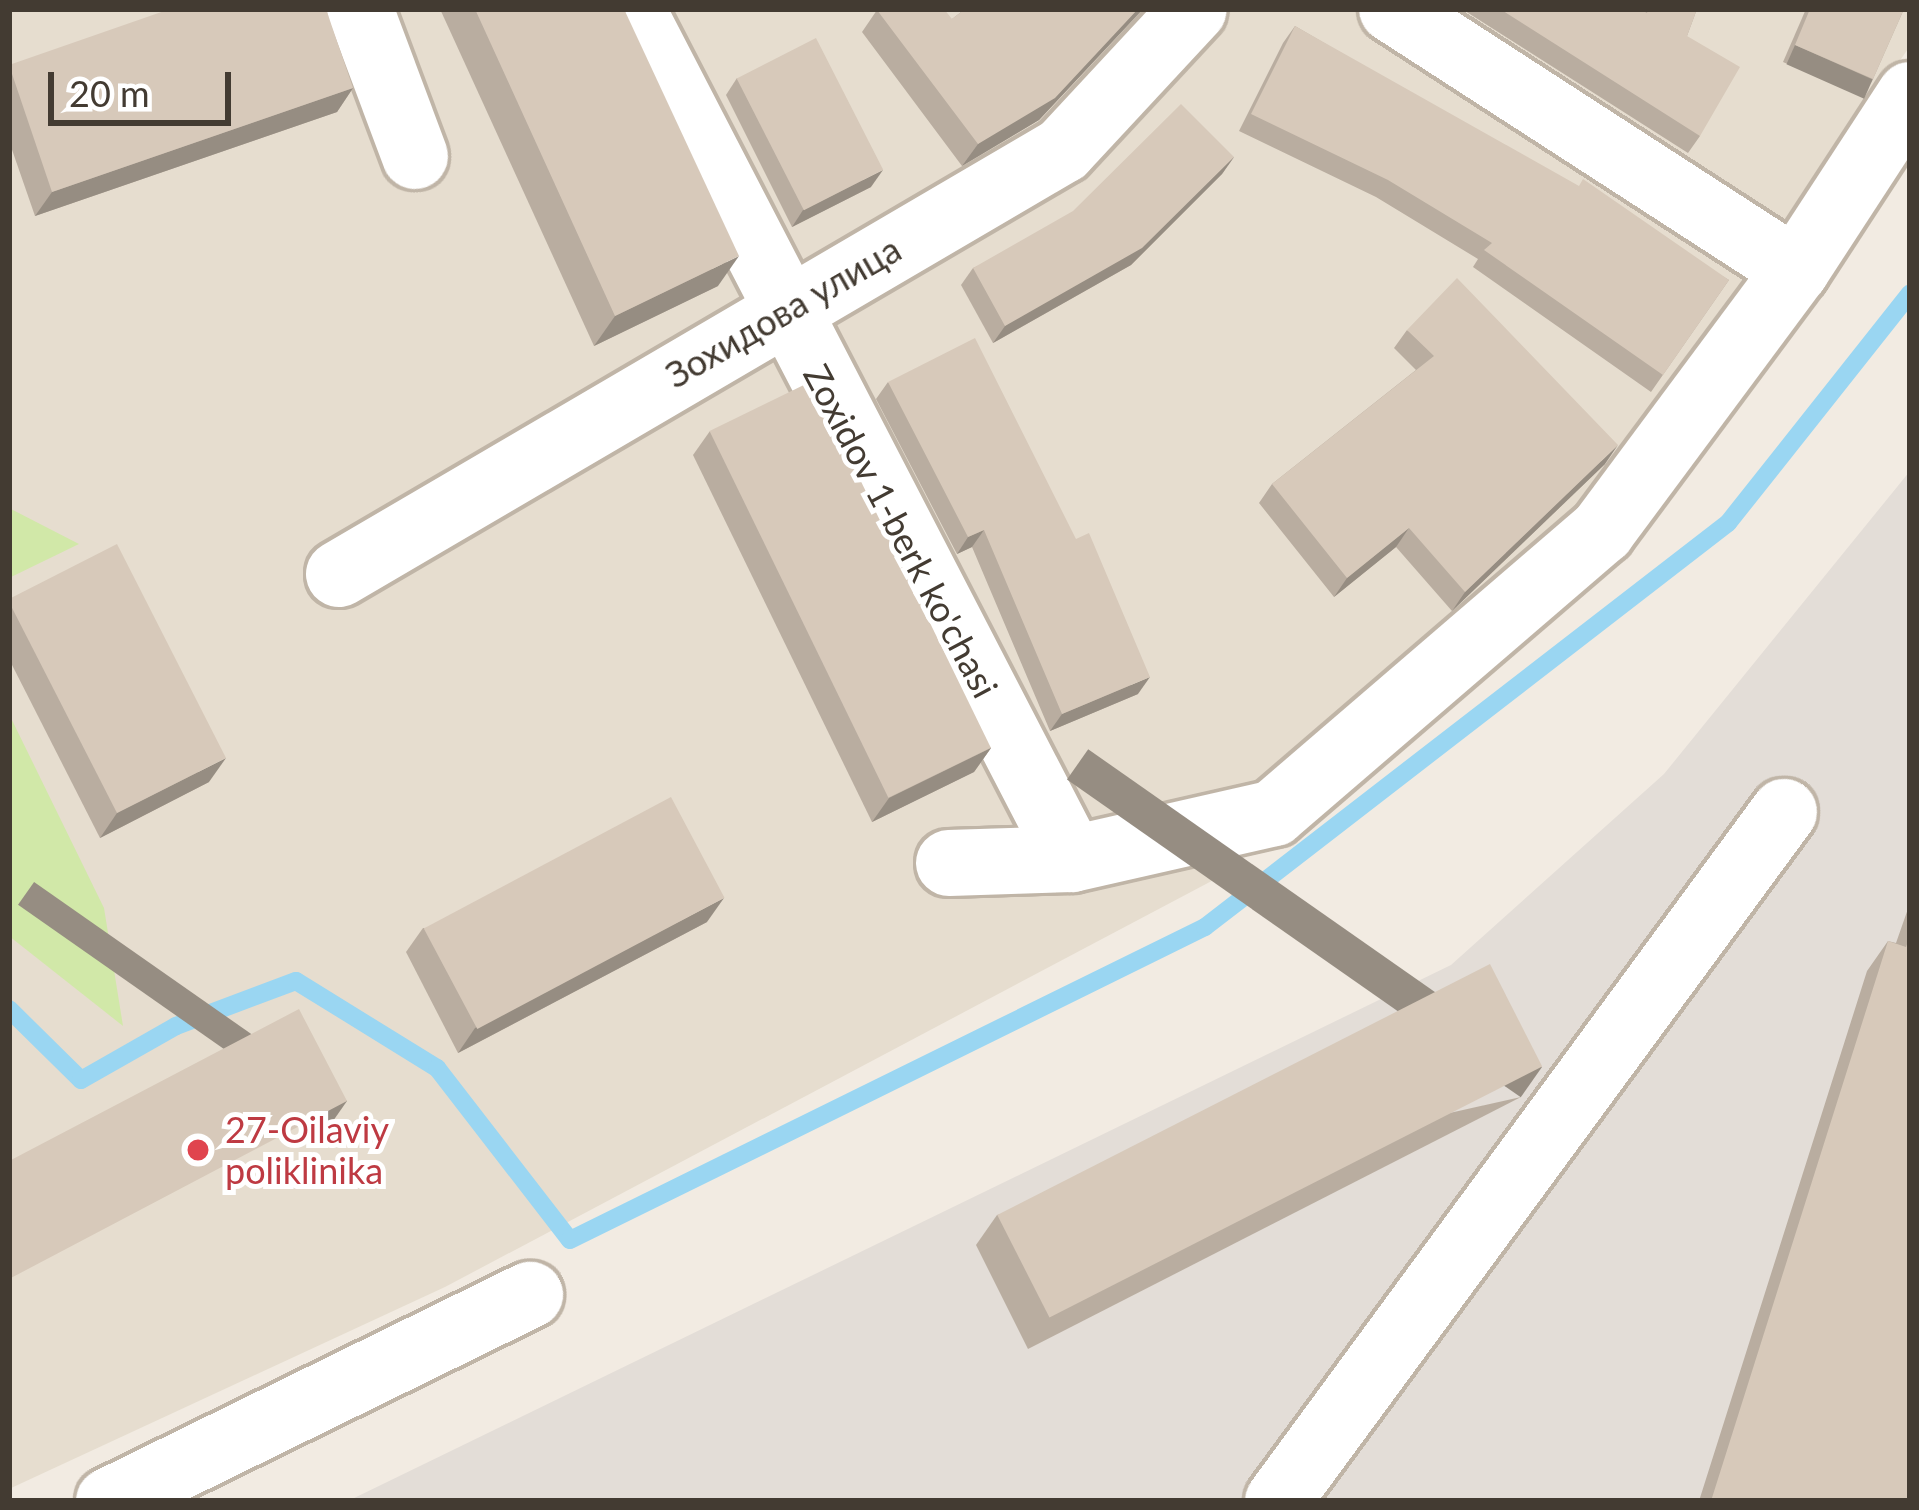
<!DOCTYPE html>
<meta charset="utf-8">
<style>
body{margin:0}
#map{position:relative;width:1919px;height:1510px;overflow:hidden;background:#f2ebe2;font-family:Lato,sans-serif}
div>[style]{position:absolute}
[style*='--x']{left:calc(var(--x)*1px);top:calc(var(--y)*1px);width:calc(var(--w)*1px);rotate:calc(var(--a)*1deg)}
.residential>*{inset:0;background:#e6ddcf}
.industrial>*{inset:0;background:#e3ddd7}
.green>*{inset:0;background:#d1e8a8}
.stream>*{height:18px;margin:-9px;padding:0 9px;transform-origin:9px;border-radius:9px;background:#9ad6f2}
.roads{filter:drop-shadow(3px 0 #c0b5a7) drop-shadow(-3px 0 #c0b5a7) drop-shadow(0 3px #c0b5a7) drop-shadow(0 -3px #c0b5a7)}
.minor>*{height:66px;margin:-33px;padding:0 33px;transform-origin:33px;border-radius:33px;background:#fff}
.wall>*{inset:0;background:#b9ada0}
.shaded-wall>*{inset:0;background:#968d82;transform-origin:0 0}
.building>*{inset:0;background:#d7c9ba;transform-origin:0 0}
.dots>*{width:33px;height:33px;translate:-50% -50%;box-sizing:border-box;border:6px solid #fff;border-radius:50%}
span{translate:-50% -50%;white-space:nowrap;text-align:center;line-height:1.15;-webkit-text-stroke:10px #fff;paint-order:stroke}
.street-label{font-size:36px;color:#433b32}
.health-label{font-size:36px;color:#be3a42}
.left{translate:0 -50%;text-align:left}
.frame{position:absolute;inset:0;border:12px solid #433b32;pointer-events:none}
.scale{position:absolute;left:48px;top:72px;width:183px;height:54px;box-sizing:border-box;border:6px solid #433b32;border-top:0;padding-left:15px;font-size:36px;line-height:42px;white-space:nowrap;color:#433b32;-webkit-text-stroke:9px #fff;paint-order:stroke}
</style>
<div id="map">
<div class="residential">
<div style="clip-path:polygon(9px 9px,1910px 9px,1910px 46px,1614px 472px,1223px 875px,445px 1287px,9px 1489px)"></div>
</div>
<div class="industrial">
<div style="clip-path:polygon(1910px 471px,1910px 1501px,348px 1501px,1451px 965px,1664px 774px)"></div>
</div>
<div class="green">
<div style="clip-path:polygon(9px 508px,79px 544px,9px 578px)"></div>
<div style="clip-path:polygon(9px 714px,104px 908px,123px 1026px,9px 936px)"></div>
</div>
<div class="stream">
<div style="--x:9;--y:1009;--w:101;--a:44.6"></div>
<div style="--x:81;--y:1080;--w:109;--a:-29.6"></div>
<div style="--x:176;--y:1026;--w:128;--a:-20.6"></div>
<div style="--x:296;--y:981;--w:166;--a:31.7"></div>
<div style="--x:437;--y:1068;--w:217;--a:52.3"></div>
<div style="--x:570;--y:1240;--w:708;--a:-26.24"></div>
<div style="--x:1205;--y:927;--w:661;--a:-37.68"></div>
<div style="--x:1728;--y:523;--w:293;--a:-51.6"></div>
</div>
<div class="roads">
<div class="minor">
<div style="--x:360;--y:9;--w:157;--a:69.5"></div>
<div style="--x:632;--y:9;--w:957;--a:62.63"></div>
<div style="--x:1392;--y:9;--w:481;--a:32.9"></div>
<div style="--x:339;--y:574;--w:839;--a:-30.35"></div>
<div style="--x:1063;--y:150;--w:192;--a:-47.1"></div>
<div style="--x:949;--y:863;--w:123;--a:-1.9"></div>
<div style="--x:1072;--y:859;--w:207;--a:-12.8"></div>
<div style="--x:1274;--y:813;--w:433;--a:-40.7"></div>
<div style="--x:1602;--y:531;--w:325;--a:-53.4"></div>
<div style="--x:1796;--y:270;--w:209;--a:-56.9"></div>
<div style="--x:109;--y:1501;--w:469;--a:-26.1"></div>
<div style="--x:1278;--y:1501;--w:855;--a:-53.71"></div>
</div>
</div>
<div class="wall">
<div style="clip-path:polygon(440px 9px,624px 9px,718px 286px,594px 346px)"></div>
<div style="clip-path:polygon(965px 9px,1143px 9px,1039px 120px,962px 166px,862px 32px,877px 10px,952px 19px)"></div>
<div style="clip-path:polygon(1462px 9px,1697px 9px,1687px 36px,1700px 136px,1688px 153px)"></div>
<div style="clip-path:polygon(1806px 9px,1904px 9px,1873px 79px,1862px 96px,1783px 62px)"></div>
<div style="clip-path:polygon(1295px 26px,1729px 280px,1651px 392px,1473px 267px,1478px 259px,1376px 197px,1239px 131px,1283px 43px)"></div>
<div style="clip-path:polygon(9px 65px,353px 88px,337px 112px,35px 216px,9px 141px)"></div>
<div style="clip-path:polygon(737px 78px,871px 187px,792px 227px,726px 95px)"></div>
<div style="clip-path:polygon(1234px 157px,1222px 174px,1131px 265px,993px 343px,961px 285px,973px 268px)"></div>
<div style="clip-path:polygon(1407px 330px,1605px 464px,1452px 611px,1396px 547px,1334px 597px,1259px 503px,1272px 484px,1416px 370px,1394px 348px)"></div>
<div style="clip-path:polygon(888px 382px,1138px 694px,1050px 731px,972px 547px,957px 554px,876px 399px)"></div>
<div style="clip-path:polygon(710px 431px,991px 748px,974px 772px,872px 822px,693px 455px)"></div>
<div style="clip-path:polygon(9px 599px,209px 782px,100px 838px,9px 659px)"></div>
<div style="clip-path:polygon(1910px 903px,1910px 1501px,1699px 1501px,1867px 971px,1888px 941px,1896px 943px)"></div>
<div style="clip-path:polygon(707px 922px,458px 1053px,406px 952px,423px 928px)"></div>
<div style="clip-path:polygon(1521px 1097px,1028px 1349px,976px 1245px,997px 1215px)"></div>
</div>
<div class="shaded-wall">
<div style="clip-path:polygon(1138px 9px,1143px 9px,1039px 120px,962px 166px,978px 144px)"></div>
<div style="left:1795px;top:45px;width:85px;height:21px;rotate:24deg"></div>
<div style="clip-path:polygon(353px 88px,337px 112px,35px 216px,52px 192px)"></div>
<div style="clip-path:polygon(1234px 157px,1222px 174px,1131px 265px,993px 343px,1005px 326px)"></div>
<div style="clip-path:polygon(883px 170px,871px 187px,792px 227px,803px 210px)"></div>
<div style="clip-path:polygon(739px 256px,718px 286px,594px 346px,615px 316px)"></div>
<div style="clip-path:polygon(1618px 445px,1605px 464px,1452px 611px,1465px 592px)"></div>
<div style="clip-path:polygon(1409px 528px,1396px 547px,1334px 597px,1347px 578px)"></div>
<div style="clip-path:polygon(984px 530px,972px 547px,957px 554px,968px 537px)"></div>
<div style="clip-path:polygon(1150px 677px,1138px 694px,1050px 731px,1062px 714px)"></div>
<div style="clip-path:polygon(991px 748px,974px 772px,872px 822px,889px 798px)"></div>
<div style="clip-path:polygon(226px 758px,209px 782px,100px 838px,117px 813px)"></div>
<div style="clip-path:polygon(724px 898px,707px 922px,458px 1053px,475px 1028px)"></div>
<div style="left:1542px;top:1067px;width:37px;height:554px;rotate:125deg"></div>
<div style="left:347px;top:1101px;width:28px;height:382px;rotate:125deg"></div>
</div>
<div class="building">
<div style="clip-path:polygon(170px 9px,326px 9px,353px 88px,52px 192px,9px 65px)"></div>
<div style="clip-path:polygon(475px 9px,624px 9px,739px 256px,615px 316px)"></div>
<div style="clip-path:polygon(879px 9px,944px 9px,952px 19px,965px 9px,1138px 9px,1055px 98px,978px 144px,877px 10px)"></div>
<div style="clip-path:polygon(1500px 9px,1640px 9px,1647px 13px,1648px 9px,1697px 9px,1687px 36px,1740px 67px,1700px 136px)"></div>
<div style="clip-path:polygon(1810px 9px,1904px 9px,1873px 79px,1795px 45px)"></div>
<div style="clip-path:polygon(1295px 26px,1579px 186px,1583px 179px,1729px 280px,1663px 375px,1484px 250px,1492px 243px,1388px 180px,1251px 114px)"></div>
<div style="left:816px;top:38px;width:148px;height:89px;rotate:63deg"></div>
<div style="clip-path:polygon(1181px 104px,1234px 157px,1142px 248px,1005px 326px,973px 268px,1073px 211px)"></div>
<div style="clip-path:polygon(1457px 278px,1618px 445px,1465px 592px,1409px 528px,1347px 578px,1272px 484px,1434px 356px,1407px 330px)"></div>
<div style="clip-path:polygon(975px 338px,1076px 539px,1089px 533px,1150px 677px,1062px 714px,984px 530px,968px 537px,888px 382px)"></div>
<div style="left:812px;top:381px;width:408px;height:114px;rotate:64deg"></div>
<div style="clip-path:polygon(117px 544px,226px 758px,117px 813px,9px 602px,9px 599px)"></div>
<div style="left:671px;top:797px;width:114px;height:280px;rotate:62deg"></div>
<div style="clip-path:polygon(1910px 936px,1910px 1501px,1711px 1501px,1888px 941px,1906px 947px)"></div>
<div style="left:1490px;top:964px;width:115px;height:553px;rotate:63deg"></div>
<div style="clip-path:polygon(299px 1009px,347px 1101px,9px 1279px,9px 1156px,11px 1160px)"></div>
</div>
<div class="dots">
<div style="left:198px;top:1150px;background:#e0444e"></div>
</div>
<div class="street-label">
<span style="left:783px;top:312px;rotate:-30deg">Зохидова улица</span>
<span style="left:901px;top:531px;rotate:62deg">Zoxidov 1-berk ko'chasi</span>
</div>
<div class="health-label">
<span class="left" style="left:225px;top:1150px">27-Oilaviy<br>poliklinika</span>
</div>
<div class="frame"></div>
<div class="scale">20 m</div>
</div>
